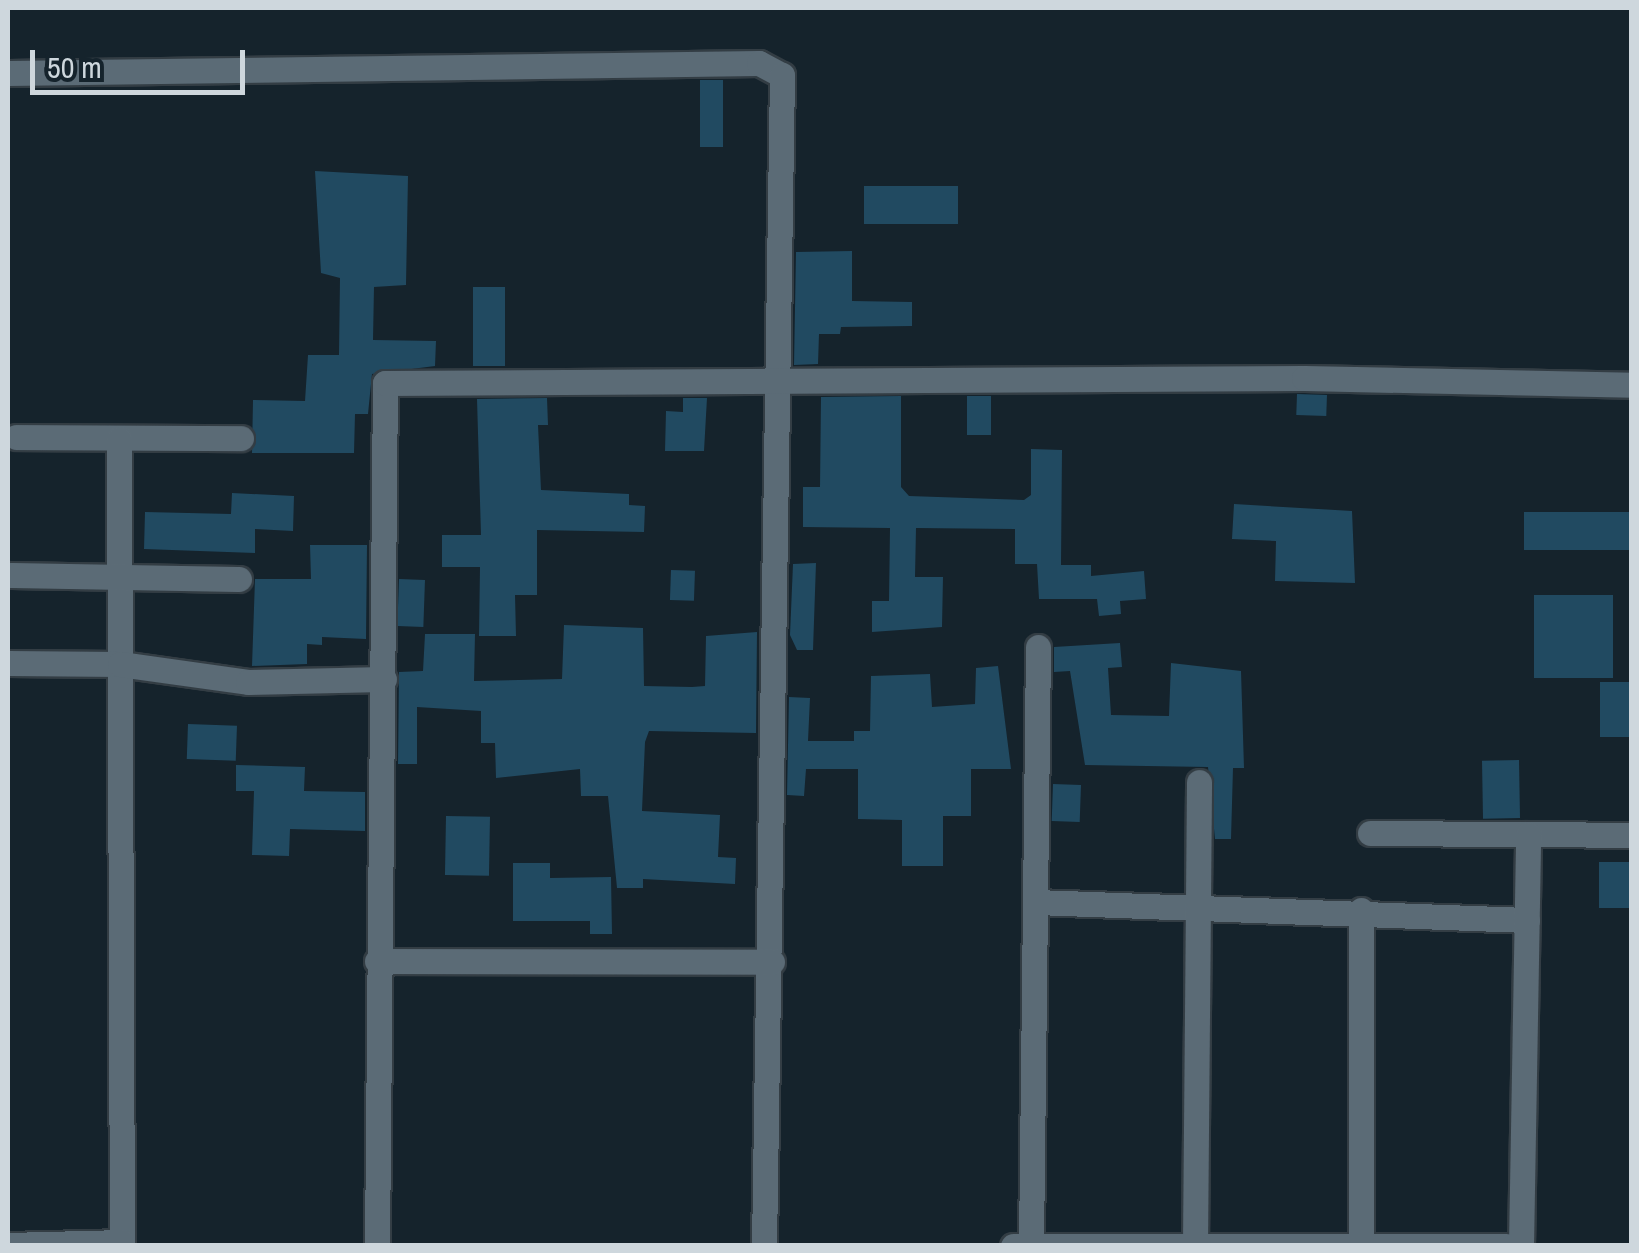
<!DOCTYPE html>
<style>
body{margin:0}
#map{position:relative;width:1639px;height:1253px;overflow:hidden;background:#15232c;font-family:"Archivo Narrow",sans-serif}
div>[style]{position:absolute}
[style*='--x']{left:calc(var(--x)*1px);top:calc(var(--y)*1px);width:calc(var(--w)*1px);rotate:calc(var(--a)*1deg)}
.building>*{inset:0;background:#214a61;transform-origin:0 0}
.roads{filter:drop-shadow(2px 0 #333d44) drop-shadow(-2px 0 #333d44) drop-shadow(0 2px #333d44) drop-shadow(0 -2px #333d44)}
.street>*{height:25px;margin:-12.5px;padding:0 12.5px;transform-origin:12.5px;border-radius:12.5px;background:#5b6b76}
span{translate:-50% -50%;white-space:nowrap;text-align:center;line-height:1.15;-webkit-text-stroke:9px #15232c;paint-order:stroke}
.frame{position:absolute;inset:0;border:10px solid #ced7dd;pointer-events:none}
.scale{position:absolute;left:30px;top:50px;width:215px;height:45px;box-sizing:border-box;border:5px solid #ced7dd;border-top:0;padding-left:12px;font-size:30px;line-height:35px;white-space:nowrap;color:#ced7dd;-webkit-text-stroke:8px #15232c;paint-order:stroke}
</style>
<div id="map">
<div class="building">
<div style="left:700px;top:80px;width:23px;height:67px"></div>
<div style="clip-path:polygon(315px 171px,408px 176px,406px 285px,374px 287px,373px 340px,436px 341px,435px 366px,372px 374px,368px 414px,355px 414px,354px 453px,252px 453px,253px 400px,305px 401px,308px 355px,339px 355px,340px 278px,321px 273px)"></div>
<div style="left:864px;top:186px;width:94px;height:38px"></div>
<div style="clip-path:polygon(852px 251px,852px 301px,912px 302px,912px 326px,841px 327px,840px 334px,819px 334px,818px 364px,794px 365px,796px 252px)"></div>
<div style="left:473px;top:287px;width:32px;height:79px"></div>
<div style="left:1297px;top:394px;width:30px;height:21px;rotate:2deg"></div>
<div style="clip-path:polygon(901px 396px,901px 487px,909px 496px,1024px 500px,1031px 495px,1031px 449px,1062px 450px,1061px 565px,1091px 565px,1091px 576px,1144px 571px,1146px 599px,1120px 601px,1121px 614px,1099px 616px,1097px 599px,1039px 599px,1037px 564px,1015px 564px,1015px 529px,916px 528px,915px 577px,943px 577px,942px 627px,872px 632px,872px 601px,889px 601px,890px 528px,803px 527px,803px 487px,820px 487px,821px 397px)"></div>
<div style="left:967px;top:396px;width:24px;height:39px"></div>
<div style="clip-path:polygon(547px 398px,548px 425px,538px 425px,541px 490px,629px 494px,629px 505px,645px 506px,644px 532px,537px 530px,537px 595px,515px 595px,516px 636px,479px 636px,480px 567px,442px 567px,442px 535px,481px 535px,477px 399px)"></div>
<div style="clip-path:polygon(683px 398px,707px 398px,704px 451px,665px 451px,666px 411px,683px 412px)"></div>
<div style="clip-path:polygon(232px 493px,294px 496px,293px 531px,255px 529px,255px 553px,144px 549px,145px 512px,231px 514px)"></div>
<div style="clip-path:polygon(1234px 504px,1352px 511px,1355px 583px,1275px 581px,1276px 541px,1232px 539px)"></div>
<div style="left:1524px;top:512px;width:108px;height:38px"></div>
<div style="clip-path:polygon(310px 545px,367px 545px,366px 639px,322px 637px,322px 645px,307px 644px,307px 664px,252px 666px,255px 579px,311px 579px)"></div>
<div style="clip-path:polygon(816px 563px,813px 650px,797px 650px,790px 635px,793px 564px)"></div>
<div style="left:671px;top:570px;width:24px;height:30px;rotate:2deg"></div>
<div style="left:399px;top:579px;width:26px;height:47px;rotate:2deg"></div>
<div style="left:1613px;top:595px;width:83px;height:79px;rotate:90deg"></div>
<div style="clip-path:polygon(564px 625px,643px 628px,644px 686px,692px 687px,705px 686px,706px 636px,757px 632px,756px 733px,649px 731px,645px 742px,642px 811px,720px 815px,718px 857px,736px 858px,735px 884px,643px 879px,643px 888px,617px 888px,608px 796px,581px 796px,580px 769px,496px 778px,495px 743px,481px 743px,481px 711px,417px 707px,417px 764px,398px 764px,399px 672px,423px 671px,425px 634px,475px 634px,474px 681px,562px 679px)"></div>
<div style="clip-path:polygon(1120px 643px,1122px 667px,1108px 668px,1111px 715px,1169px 716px,1171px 663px,1241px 671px,1244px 768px,1233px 768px,1231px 839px,1215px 839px,1208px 767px,1085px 765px,1070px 671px,1054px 672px,1054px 647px)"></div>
<div style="clip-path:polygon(998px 666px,1011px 769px,971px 769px,971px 816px,943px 816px,943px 866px,902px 866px,902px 820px,858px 819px,858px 769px,806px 769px,804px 796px,787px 795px,789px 697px,810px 698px,808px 741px,854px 741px,854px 731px,870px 731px,871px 676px,930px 674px,932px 707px,975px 704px,976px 668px)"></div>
<div style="left:1632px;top:682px;width:55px;height:32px;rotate:90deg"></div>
<div style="left:188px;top:724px;width:49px;height:35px;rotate:2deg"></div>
<div style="left:1519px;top:760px;width:58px;height:37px;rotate:89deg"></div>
<div style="clip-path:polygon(236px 765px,305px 767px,304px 791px,365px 792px,365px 831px,290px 829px,289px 856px,252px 855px,254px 791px,236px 791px)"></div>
<div style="left:1053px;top:784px;width:28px;height:37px;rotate:2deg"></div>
<div style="left:446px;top:816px;width:44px;height:59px;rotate:1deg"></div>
<div style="left:1599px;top:862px;width:33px;height:46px"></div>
<div style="clip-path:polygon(513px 863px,550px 863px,550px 878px,611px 877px,612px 934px,590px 934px,590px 921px,513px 921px)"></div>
</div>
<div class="roads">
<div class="street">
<div style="--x:8;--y:73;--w:751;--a:-0.76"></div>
<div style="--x:759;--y:63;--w:26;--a:28"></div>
<div style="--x:782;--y:75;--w:1171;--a:90.88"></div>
<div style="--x:16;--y:437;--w:225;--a:0.3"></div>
<div style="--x:119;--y:439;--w:807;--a:89.79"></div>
<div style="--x:10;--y:575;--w:229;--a:1"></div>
<div style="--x:8;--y:663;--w:112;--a:0.5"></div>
<div style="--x:120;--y:664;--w:129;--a:8"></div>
<div style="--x:248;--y:682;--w:136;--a:-1.3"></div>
<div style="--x:1370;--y:833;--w:262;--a:0.4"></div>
<div style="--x:1036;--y:902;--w:491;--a:2.1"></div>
<div style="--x:377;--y:961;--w:395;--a:0.1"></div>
<div style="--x:1195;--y:1244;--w:462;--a:-89.5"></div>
<div style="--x:8;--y:1245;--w:114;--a:-1.5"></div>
<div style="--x:1031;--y:1245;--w:598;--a:-89.33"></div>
<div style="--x:1361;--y:1245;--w:335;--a:-90"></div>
<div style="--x:377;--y:1246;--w:863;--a:-89.47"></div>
<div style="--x:385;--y:383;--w:919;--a:-0.31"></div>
<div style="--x:1304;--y:378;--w:328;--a:1.2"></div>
<div style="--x:1013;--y:1246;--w:493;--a:0"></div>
<div style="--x:1521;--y:1246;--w:412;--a:-89"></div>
</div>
</div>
<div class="frame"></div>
<div class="scale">50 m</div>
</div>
